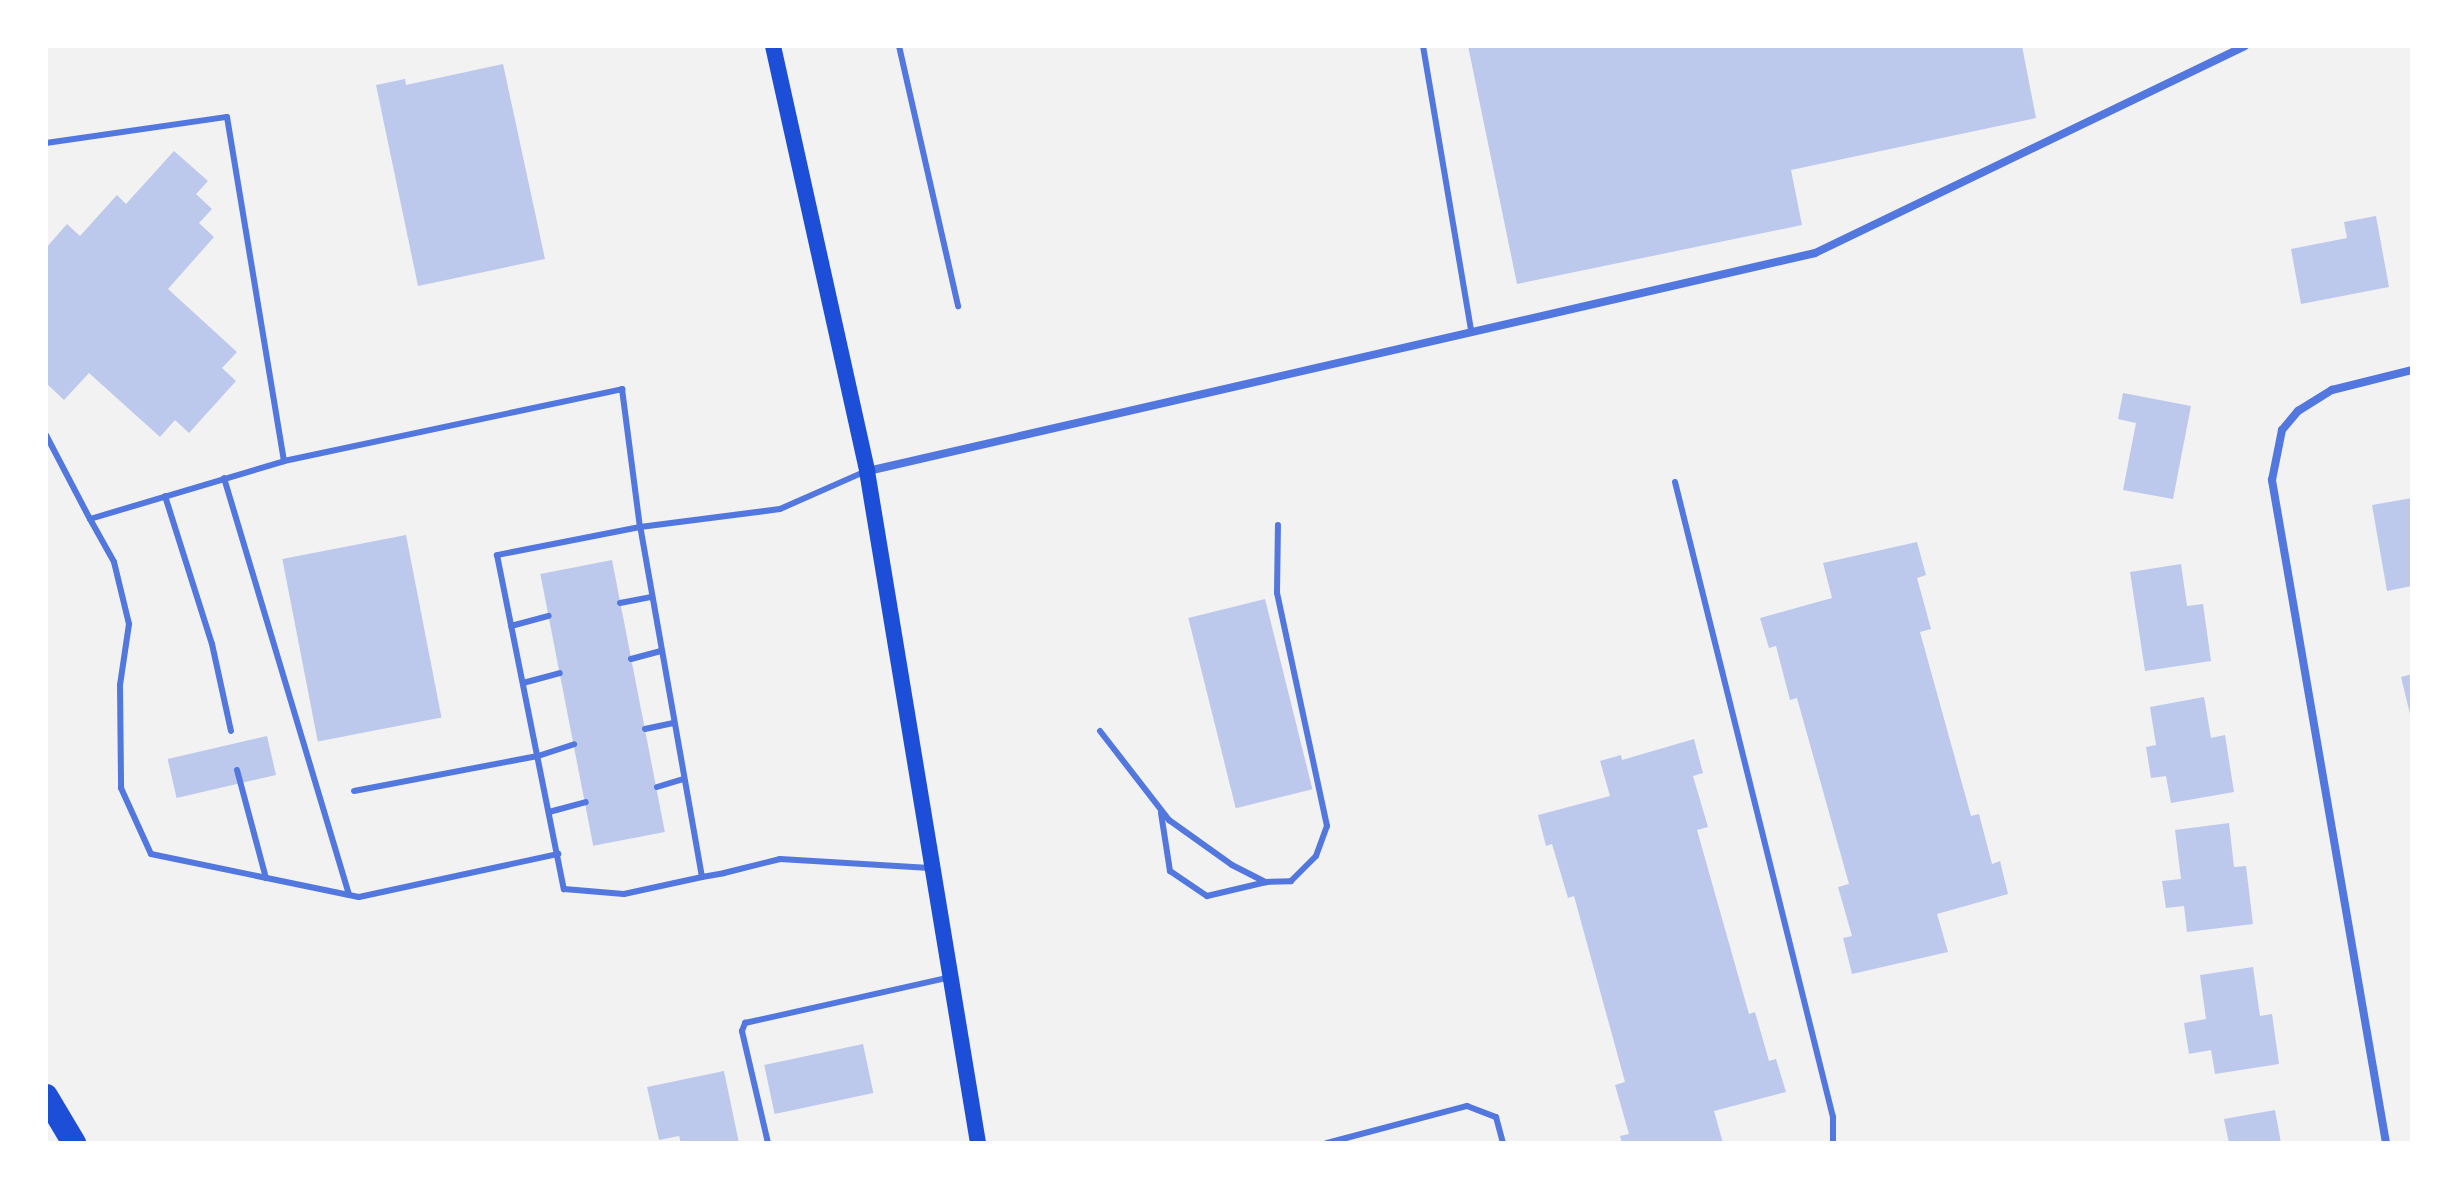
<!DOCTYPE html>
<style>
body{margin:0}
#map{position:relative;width:2458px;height:1189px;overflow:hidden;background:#f2f2f2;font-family:Montserrat,sans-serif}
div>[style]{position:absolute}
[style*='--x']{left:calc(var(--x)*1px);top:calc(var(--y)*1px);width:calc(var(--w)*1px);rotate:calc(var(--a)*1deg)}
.building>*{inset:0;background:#bdc9ec;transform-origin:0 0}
.service>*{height:6px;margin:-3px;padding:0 3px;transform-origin:3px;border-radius:3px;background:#5277de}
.minor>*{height:8px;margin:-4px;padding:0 4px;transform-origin:4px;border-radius:4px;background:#5277de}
.secondary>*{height:16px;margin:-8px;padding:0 8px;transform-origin:8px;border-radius:8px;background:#1d4ed8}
.motorway>*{height:24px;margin:-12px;padding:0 12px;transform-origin:12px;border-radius:12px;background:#1d4ed8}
span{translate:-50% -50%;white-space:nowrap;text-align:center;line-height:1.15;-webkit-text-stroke:7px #fff;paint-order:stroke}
.frame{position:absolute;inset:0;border:48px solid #fff;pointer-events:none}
</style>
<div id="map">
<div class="building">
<div style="clip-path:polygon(1468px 46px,2022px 46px,2036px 118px,1791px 170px,1802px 225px,1517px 284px)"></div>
<div style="clip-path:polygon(503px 64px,545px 259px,418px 286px,376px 85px,405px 79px,406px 85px)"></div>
<div style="clip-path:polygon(174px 151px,208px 181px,196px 194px,212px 209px,199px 223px,214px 237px,168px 289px,237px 352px,222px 368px,236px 381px,189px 433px,175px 420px,160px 437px,89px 373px,64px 400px,46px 383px,46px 248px,67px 224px,80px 236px,117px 195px,126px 204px)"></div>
<div style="clip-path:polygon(2376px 216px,2389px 287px,2301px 304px,2291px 249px,2347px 238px,2344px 222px)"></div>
<div style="clip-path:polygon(2123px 393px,2191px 406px,2173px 499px,2123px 490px,2136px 423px,2118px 419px)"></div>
<div style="clip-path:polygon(2412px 498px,2412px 586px,2387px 591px,2372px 505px)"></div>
<div style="left:406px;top:535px;width:186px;height:126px;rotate:79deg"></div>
<div style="clip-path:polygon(1917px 542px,1926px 575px,1917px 578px,1931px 629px,1920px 632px,1971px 816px,1979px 814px,1992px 864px,2000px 861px,2008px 894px,1937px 914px,1948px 952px,1852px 974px,1843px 938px,1852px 936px,1838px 887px,1849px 884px,1797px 698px,1790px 700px,1776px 646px,1769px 648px,1760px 618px,1832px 598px,1823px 563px)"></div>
<div style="left:612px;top:560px;width:277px;height:73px;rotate:79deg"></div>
<div style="clip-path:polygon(2181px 564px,2187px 606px,2203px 604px,2211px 661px,2145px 671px,2130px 572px)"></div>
<div style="left:1265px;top:599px;width:196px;height:79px;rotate:76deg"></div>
<div style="clip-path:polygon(2412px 674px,2412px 718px,2411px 718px,2401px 677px)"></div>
<div style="clip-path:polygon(2204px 697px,2211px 738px,2225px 735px,2234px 792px,2171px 803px,2166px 776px,2151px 778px,2146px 747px,2156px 745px,2150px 707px)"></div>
<div style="left:267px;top:736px;width:40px;height:102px;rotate:77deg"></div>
<div style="clip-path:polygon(1694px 739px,1703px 773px,1693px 776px,1708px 827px,1697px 830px,1749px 1014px,1755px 1012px,1769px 1061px,1776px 1059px,1786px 1092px,1714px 1111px,1723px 1143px,1622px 1143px,1620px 1136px,1629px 1134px,1615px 1085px,1625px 1082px,1574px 896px,1568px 898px,1552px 844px,1546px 846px,1538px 815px,1610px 796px,1600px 761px,1621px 755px,1622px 760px)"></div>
<div style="clip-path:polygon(2229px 823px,2234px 867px,2246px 866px,2253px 924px,2187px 932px,2184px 906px,2166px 908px,2162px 881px,2181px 879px,2175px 830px)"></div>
<div style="clip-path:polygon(2253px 967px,2260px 1016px,2272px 1014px,2279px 1064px,2215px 1074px,2211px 1050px,2189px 1054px,2184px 1023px,2206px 1019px,2200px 975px)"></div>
<div style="left:863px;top:1044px;width:50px;height:101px;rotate:78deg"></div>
<div style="clip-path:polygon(724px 1071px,739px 1143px,681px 1143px,679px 1136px,659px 1140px,647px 1087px)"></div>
<div style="clip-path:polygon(2275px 1110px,2281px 1143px,2229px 1143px,2224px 1119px)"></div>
</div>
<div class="service">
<div style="--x:899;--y:46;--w:267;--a:77.2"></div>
<div style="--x:1423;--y:46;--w:287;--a:80.4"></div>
<div style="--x:46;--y:143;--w:183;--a:-8.2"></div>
<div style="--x:227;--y:117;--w:349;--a:80.6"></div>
<div style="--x:46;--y:435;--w:95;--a:62.4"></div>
<div style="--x:90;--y:519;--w:202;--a:-16.6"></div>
<div style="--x:284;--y:461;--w:346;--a:-12"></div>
<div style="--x:622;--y:389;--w:139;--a:82.6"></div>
<div style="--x:640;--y:527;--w:141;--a:-7.3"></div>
<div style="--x:780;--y:509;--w:92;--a:-23.8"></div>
<div style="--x:224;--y:478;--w:435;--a:73.3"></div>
<div style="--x:1675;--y:482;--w:654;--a:76.03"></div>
<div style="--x:1833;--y:1117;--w:26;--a:90"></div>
<div style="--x:165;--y:496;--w:155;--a:72.4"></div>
<div style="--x:212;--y:644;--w:89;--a:77.7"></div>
<div style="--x:90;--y:519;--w:49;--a:60.8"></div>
<div style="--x:114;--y:562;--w:64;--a:76.4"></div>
<div style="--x:129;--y:624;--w:62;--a:98.4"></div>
<div style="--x:120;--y:685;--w:103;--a:89.4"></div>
<div style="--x:121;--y:788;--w:72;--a:65.6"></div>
<div style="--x:151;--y:854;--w:212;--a:11.7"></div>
<div style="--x:359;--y:897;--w:204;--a:-12.2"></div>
<div style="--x:620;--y:603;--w:31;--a:-11"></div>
<div style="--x:511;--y:626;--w:39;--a:-15"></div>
<div style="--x:631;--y:659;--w:30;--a:-15"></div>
<div style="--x:523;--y:683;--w:38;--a:-15"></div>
<div style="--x:645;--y:729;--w:29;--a:-12"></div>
<div style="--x:1100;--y:731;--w:113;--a:52.2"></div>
<div style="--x:1169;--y:820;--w:77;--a:35.5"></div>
<div style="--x:1232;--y:865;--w:38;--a:27"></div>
<div style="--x:1266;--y:882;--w:25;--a:-2"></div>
<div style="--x:1291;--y:881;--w:35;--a:-45"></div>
<div style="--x:1316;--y:856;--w:32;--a:-70"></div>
<div style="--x:1327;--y:826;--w:238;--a:-102.1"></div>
<div style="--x:1277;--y:593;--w:68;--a:-89.2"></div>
<div style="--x:237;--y:770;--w:112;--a:75"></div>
<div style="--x:657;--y:787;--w:28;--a:-17"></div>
<div style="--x:354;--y:791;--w:187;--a:-10.8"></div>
<div style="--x:538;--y:756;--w:38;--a:-18"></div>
<div style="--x:549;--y:812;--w:38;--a:-15"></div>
<div style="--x:1161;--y:813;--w:59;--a:81.2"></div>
<div style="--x:1170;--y:871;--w:45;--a:34"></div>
<div style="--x:1207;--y:896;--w:61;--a:-13.3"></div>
<div style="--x:702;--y:877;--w:355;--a:-100"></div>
<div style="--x:640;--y:527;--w:146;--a:168.9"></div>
<div style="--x:497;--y:555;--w:341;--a:78.7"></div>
<div style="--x:564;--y:889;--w:60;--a:4.8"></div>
<div style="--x:624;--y:894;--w:80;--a:-12.3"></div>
<div style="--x:702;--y:877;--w:22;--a:-10"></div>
<div style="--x:724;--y:873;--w:58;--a:-14"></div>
<div style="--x:780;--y:859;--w:150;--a:3.4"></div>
<div style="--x:768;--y:1143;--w:115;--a:-103.1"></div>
<div style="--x:742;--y:1031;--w:9;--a:-69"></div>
<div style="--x:745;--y:1023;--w:207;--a:-12.6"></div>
<div style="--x:1327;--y:1143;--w:145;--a:-14.8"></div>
<div style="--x:1467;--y:1106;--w:31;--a:21"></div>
<div style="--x:1496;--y:1117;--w:27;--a:75"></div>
</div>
<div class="minor">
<div style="--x:868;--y:471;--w:972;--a:-12.96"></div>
<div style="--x:1815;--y:253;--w:477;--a:-25.7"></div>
<div style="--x:2386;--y:1143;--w:673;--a:-99.76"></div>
<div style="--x:2272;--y:480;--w:51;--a:-78.7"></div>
<div style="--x:2282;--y:430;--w:25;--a:-50"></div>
<div style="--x:2298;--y:411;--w:40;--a:-32"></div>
<div style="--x:2332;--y:390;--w:82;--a:-14"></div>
</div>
<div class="secondary">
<div style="--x:773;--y:46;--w:435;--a:77.5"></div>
<div style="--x:867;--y:471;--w:681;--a:80.62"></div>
</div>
<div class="motorway">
<div style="--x:46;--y:1096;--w:55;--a:59.2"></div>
</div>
<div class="frame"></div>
</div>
